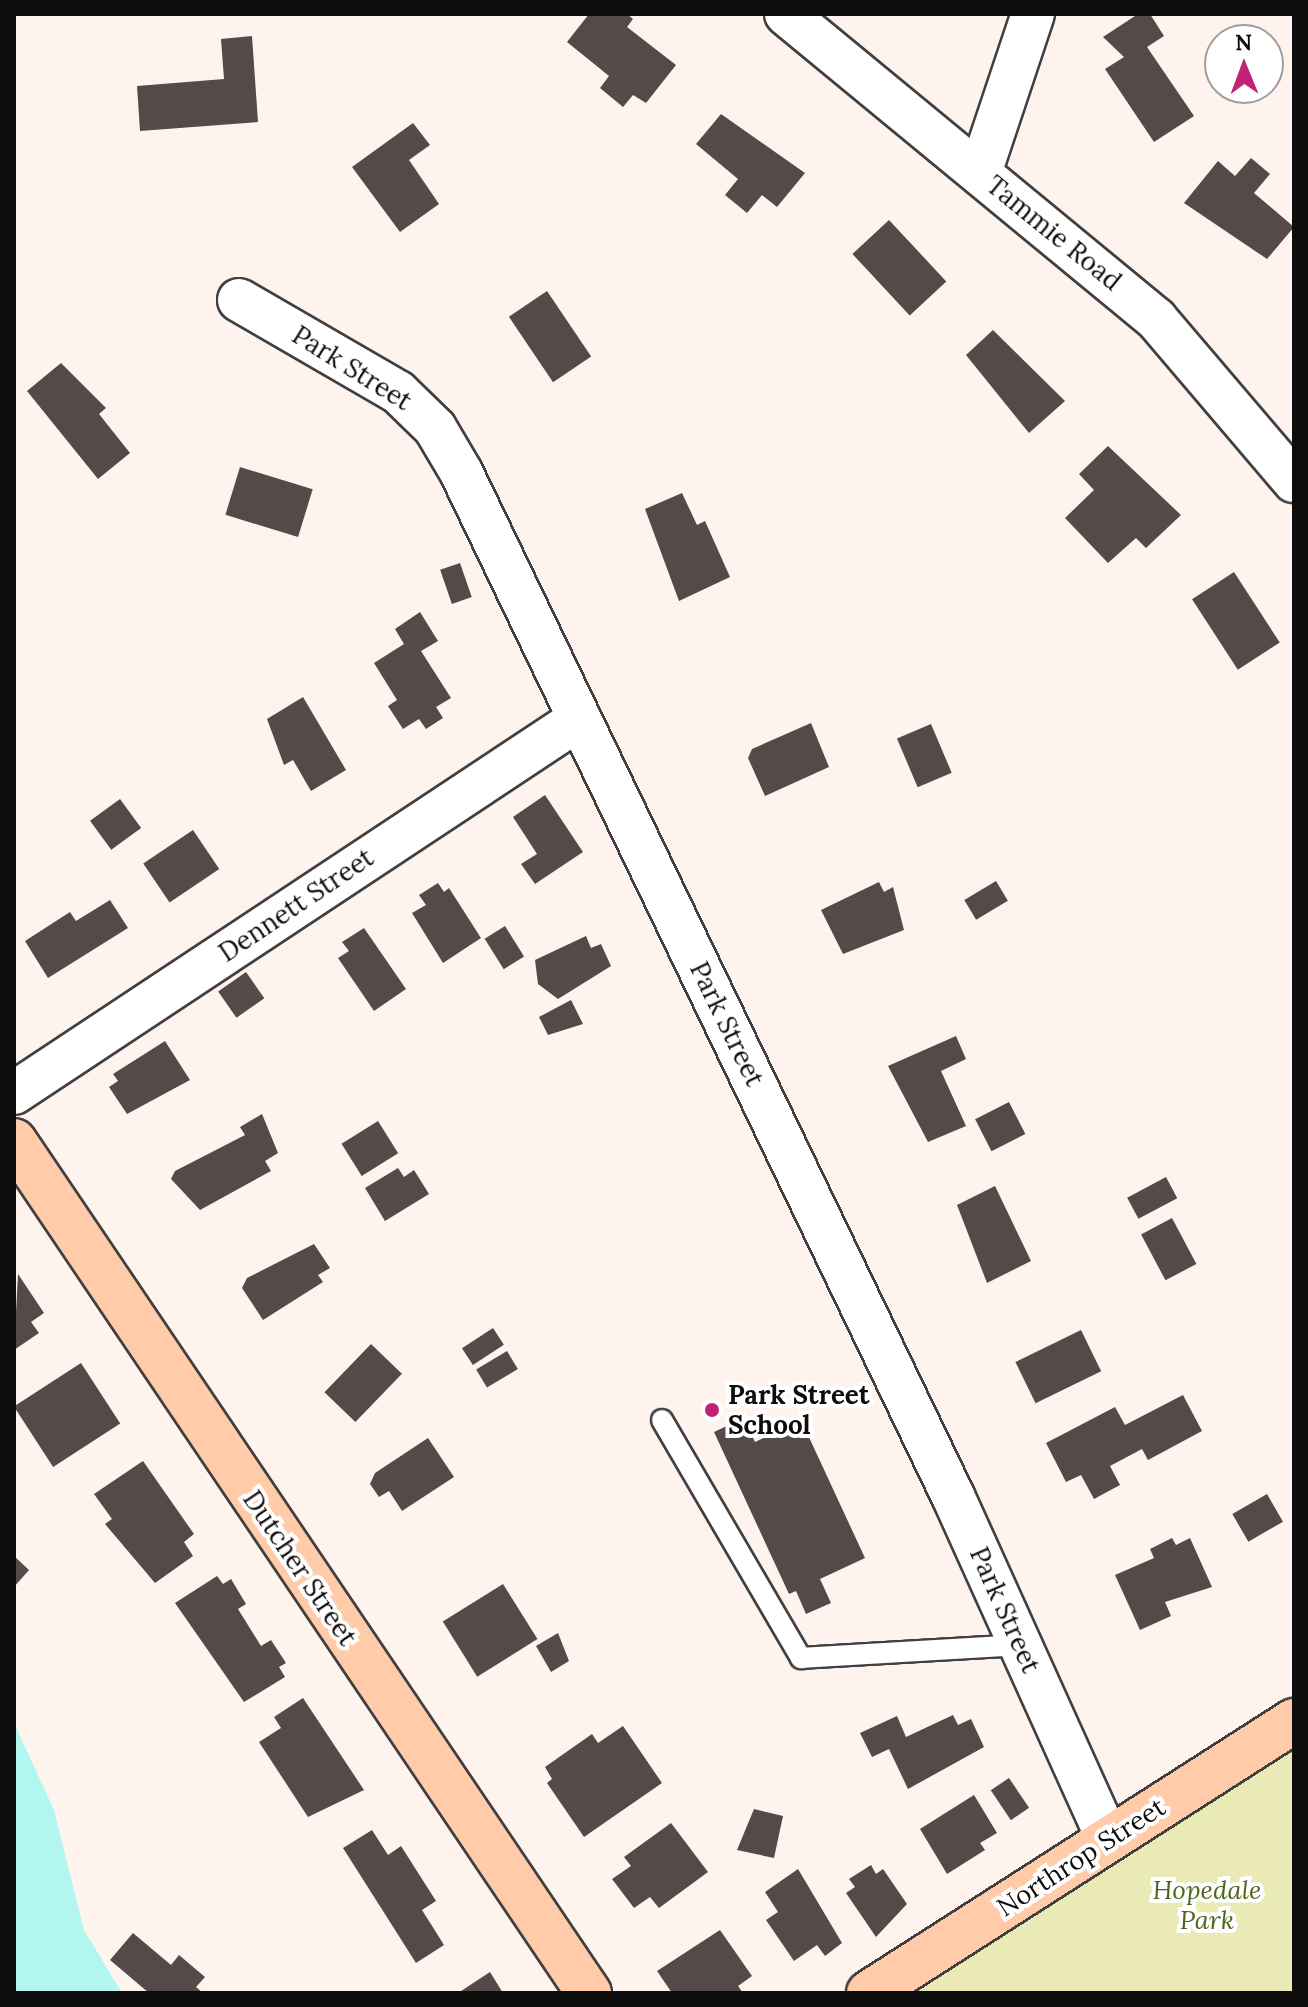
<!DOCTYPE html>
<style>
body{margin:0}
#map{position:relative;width:1308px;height:2007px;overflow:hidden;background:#fff3ed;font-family:Lora,serif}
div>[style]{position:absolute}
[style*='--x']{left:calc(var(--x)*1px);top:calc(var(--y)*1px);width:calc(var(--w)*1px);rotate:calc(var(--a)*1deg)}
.green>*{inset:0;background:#eaeab6}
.water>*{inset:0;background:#b1f7f0}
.building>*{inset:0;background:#56494a;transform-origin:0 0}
.roads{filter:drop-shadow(2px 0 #404040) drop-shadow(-2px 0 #404040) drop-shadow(0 2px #404040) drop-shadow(0 -2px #404040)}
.lane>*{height:20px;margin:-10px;padding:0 10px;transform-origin:10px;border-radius:10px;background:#fff}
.street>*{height:42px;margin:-21px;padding:0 21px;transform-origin:21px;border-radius:21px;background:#fff}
.secondary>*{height:44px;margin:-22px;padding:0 22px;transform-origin:22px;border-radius:22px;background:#ffcba8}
.dots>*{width:22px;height:22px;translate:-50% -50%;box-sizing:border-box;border:4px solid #fff;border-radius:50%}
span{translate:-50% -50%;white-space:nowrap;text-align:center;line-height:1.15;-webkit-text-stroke:8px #fff;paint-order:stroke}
.street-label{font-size:26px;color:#0d0d0d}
.poi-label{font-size:26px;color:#0d0d0d;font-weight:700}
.left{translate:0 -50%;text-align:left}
.park-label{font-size:26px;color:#4f661c;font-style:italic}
.frame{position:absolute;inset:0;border:16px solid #0d0d0d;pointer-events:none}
.north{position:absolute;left:1204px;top:24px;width:80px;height:80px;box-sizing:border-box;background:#fff;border:2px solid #9e9e9e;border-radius:50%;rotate:359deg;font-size:22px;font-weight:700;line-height:32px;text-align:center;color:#0d0d0d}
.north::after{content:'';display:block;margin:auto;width:28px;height:36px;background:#c02276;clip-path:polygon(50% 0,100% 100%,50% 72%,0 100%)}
</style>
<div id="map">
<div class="green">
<div style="clip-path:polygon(1294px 1745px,1294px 1993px,912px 1993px)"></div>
</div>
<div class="water">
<div style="clip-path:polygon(14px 1723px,54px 1810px,84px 1930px,122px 1993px,14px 1993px)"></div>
</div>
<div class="building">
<div style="clip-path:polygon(589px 14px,627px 14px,633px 19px,627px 27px,676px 65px,646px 103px,633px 95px,623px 107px,600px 88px,609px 76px,567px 42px)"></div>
<div style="clip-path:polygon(1138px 14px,1150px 14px,1164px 36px,1147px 47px,1194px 116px,1154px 142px,1105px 69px,1124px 57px,1103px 37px)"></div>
<div style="clip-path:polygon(252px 36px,258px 122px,140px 131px,137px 86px,224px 79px,221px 39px)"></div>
<div style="clip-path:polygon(721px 114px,805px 173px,777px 207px,762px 195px,747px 213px,725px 195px,738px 179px,696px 144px)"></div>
<div style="clip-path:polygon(413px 123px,430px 145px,409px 160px,439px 204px,400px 232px,352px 167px)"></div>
<div style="clip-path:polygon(1251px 158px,1270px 174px,1254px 193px,1294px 227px,1267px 259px,1184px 203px,1218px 161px,1235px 176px)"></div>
<div style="left:889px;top:220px;width:84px;height:50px;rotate:47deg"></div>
<div style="left:547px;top:291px;width:79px;height:46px;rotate:56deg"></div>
<div style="clip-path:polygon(993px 330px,1065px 401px,1029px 433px,966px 355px)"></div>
<div style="clip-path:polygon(61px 363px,106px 408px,99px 414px,130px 453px,98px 479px,27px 391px)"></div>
<div style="clip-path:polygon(1108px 446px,1181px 515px,1146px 548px,1136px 538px,1108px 563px,1065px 518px,1094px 490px,1079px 474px)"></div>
<div style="left:240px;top:467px;width:76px;height:50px;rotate:17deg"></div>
<div style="clip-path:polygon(682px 493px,697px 525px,705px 521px,730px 577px,679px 601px,645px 509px)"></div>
<div style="left:460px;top:563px;width:36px;height:21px;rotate:71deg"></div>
<div style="left:1234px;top:572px;width:84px;height:50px;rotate:57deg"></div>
<div style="clip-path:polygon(420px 612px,438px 641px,421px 651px,451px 698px,436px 707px,443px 718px,426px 729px,419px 719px,403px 729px,388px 706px,397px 700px,374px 663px,404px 644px,395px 629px)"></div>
<div style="clip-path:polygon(303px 697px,346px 770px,311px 791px,293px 760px,284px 765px,267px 719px)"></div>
<div style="clip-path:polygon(811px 723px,829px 767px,765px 796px,748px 758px,752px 749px)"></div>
<div style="left:931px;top:724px;width:53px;height:37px;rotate:67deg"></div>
<div style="clip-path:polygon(545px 795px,583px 852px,535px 884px,521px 864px,537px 854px,513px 817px)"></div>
<div style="left:120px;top:799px;width:36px;height:37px;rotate:54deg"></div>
<div style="left:193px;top:830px;width:47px;height:60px;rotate:56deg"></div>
<div style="left:996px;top:881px;width:23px;height:37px;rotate:59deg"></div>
<div style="clip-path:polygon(879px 882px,884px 892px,893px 887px,904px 930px,843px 954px,821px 910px)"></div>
<div style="clip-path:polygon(438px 883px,444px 892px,449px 888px,481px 938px,443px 963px,412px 913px,426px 905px,419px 895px)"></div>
<div style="clip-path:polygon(110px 900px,128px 928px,48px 978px,25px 941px,70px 912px,76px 921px)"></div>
<div style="left:505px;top:926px;width:36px;height:24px;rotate:58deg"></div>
<div style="clip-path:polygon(364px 928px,406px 989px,374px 1011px,338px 958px,349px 951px,342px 942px)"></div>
<div style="clip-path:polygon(586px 936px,591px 948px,601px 944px,611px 966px,558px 999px,538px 984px,535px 960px)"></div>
<div style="left:246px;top:972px;width:32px;height:34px;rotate:55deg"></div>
<div style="clip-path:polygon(571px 1000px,583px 1024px,548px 1035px,539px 1017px)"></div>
<div style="clip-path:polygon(956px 1036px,966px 1059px,941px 1071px,966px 1126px,928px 1142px,888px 1066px)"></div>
<div style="clip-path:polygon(165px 1041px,190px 1080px,127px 1114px,109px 1087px,118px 1081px,113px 1074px)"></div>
<div style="left:1009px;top:1102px;width:36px;height:38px;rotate:63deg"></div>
<div style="clip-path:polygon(262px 1114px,278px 1153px,265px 1161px,271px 1171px,200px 1210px,171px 1179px,175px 1171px,245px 1135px,240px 1127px)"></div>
<div style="left:378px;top:1121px;width:38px;height:43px;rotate:58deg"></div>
<div style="clip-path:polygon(398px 1168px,404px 1177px,414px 1170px,429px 1194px,385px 1221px,365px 1188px)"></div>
<div style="left:1166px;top:1177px;width:24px;height:44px;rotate:62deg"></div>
<div style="clip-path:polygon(995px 1186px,1031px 1261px,987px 1283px,957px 1205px)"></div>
<div style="left:1172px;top:1218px;width:52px;height:35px;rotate:62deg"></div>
<div style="clip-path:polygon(314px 1244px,330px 1268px,318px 1275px,323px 1282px,263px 1320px,242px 1288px,247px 1278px)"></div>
<div style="clip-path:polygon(18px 1274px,44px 1313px,31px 1322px,39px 1333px,14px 1350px)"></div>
<div style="left:493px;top:1328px;width:20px;height:37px;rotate:57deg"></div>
<div style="left:1081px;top:1330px;width:46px;height:73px;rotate:64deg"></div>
<div style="left:371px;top:1344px;width:43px;height:67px;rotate:44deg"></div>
<div style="left:507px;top:1351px;width:21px;height:36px;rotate:59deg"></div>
<div style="left:81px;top:1363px;width:72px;height:80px;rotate:57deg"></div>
<div style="clip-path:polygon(1183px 1395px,1202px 1431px,1148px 1460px,1142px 1449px,1110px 1466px,1120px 1485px,1094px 1499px,1081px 1475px,1066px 1482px,1046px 1443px,1115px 1407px,1125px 1425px)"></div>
<div style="clip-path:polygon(744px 1418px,755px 1442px,801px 1420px,865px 1558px,820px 1579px,831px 1603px,806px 1614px,796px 1591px,789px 1594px,714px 1432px)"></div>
<div style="clip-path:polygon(428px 1438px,454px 1477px,402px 1511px,389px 1491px,379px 1497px,370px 1484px,375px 1473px)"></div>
<div style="clip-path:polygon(143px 1461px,194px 1534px,184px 1542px,193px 1556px,155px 1583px,105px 1524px,112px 1519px,94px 1494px)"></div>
<div style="left:1267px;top:1494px;width:32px;height:40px;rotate:60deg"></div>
<div style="clip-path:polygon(1172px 1538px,1176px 1545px,1190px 1538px,1212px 1587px,1165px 1602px,1171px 1616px,1140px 1630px,1115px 1575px,1154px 1558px,1150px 1549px)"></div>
<div style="clip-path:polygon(14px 1556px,29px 1570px,14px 1587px)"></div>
<div style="clip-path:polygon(217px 1576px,223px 1584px,231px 1579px,246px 1604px,238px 1609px,261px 1646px,271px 1640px,286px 1663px,279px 1667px,285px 1677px,244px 1702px,175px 1603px)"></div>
<div style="left:503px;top:1584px;width:65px;height:71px;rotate:58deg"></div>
<div style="clip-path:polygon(558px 1633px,569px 1661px,551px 1672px,536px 1646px)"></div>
<div style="clip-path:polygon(303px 1698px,364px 1790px,308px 1817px,259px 1742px,281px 1728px,274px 1717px)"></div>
<div style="clip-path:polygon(953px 1715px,958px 1725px,971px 1719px,984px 1747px,908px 1789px,889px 1749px,872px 1757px,860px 1733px,897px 1716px,906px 1737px)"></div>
<div style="clip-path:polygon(623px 1726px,662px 1783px,584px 1837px,547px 1783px,552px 1779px,545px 1767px,592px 1734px,598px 1743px)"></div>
<div style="left:1009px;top:1778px;width:36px;height:22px;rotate:56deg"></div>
<div style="clip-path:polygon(974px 1795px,997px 1833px,980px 1843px,985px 1850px,947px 1874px,920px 1829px)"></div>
<div style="clip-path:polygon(754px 1809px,783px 1816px,774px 1858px,737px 1850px)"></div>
<div style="clip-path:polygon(671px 1823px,708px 1872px,659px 1908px,650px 1897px,634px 1908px,612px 1879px,631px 1866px,624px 1857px)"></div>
<div style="clip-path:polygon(372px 1830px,388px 1855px,401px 1846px,436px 1901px,422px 1910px,444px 1945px,416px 1963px,343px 1848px)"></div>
<div style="clip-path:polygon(871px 1865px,876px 1874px,883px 1869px,907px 1904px,876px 1937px,846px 1893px,855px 1887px,849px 1879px)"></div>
<div style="clip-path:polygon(798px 1869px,842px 1943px,825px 1956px,817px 1945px,794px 1961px,766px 1920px,778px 1912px,765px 1892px)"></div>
<div style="clip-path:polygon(720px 1930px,752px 1976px,738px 1986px,743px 1993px,672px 1993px,657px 1971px)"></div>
<div style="clip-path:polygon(133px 1933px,171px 1965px,179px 1955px,205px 1977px,196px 1987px,203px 1993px,149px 1993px,110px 1960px)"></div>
<div style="clip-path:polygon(490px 1972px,503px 1993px,458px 1993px)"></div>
</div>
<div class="roads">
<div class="lane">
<div style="--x:662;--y:1420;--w:276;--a:59.7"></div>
<div style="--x:801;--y:1658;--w:219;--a:-3.4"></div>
</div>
<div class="street">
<div style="--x:786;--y:14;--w:480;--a:39.5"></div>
<div style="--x:1156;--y:319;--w:213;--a:49.6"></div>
<div style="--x:980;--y:173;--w:168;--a:-71.6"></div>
<div style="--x:239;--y:300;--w:184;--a:30.1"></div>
<div style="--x:398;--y:392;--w:52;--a:44.2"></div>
<div style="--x:435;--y:428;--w:51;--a:59.4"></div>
<div style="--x:461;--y:472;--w:1136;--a:64.34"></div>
<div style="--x:953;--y:1496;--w:377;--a:65.7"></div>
<div style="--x:14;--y:1093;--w:678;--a:-33.5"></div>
</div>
<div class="secondary">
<div style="--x:14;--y:1141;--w:1028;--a:55.99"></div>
<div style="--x:869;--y:1993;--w:505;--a:-32.62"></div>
</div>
</div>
<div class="dots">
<div style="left:712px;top:1410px;background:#c02276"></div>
</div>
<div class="street-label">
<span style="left:1054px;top:233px;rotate:39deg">Tammie Road</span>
<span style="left:352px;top:368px;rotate:32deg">Park Street</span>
<span style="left:296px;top:905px;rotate:-34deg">Dennett Street</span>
<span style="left:727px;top:1024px;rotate:64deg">Park Street</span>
<span style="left:300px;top:1568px;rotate:56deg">Dutcher Street</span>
<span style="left:1005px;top:1610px;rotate:66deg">Park Street</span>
<span style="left:1081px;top:1857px;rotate:-33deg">Northrop Street</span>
</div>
<div class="poi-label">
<span class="left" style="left:728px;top:1410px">Park Street<br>School</span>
</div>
<div class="park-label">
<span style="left:1207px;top:1905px">Hopedale<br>Park</span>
</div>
<div class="frame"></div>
<div class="north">N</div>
</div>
